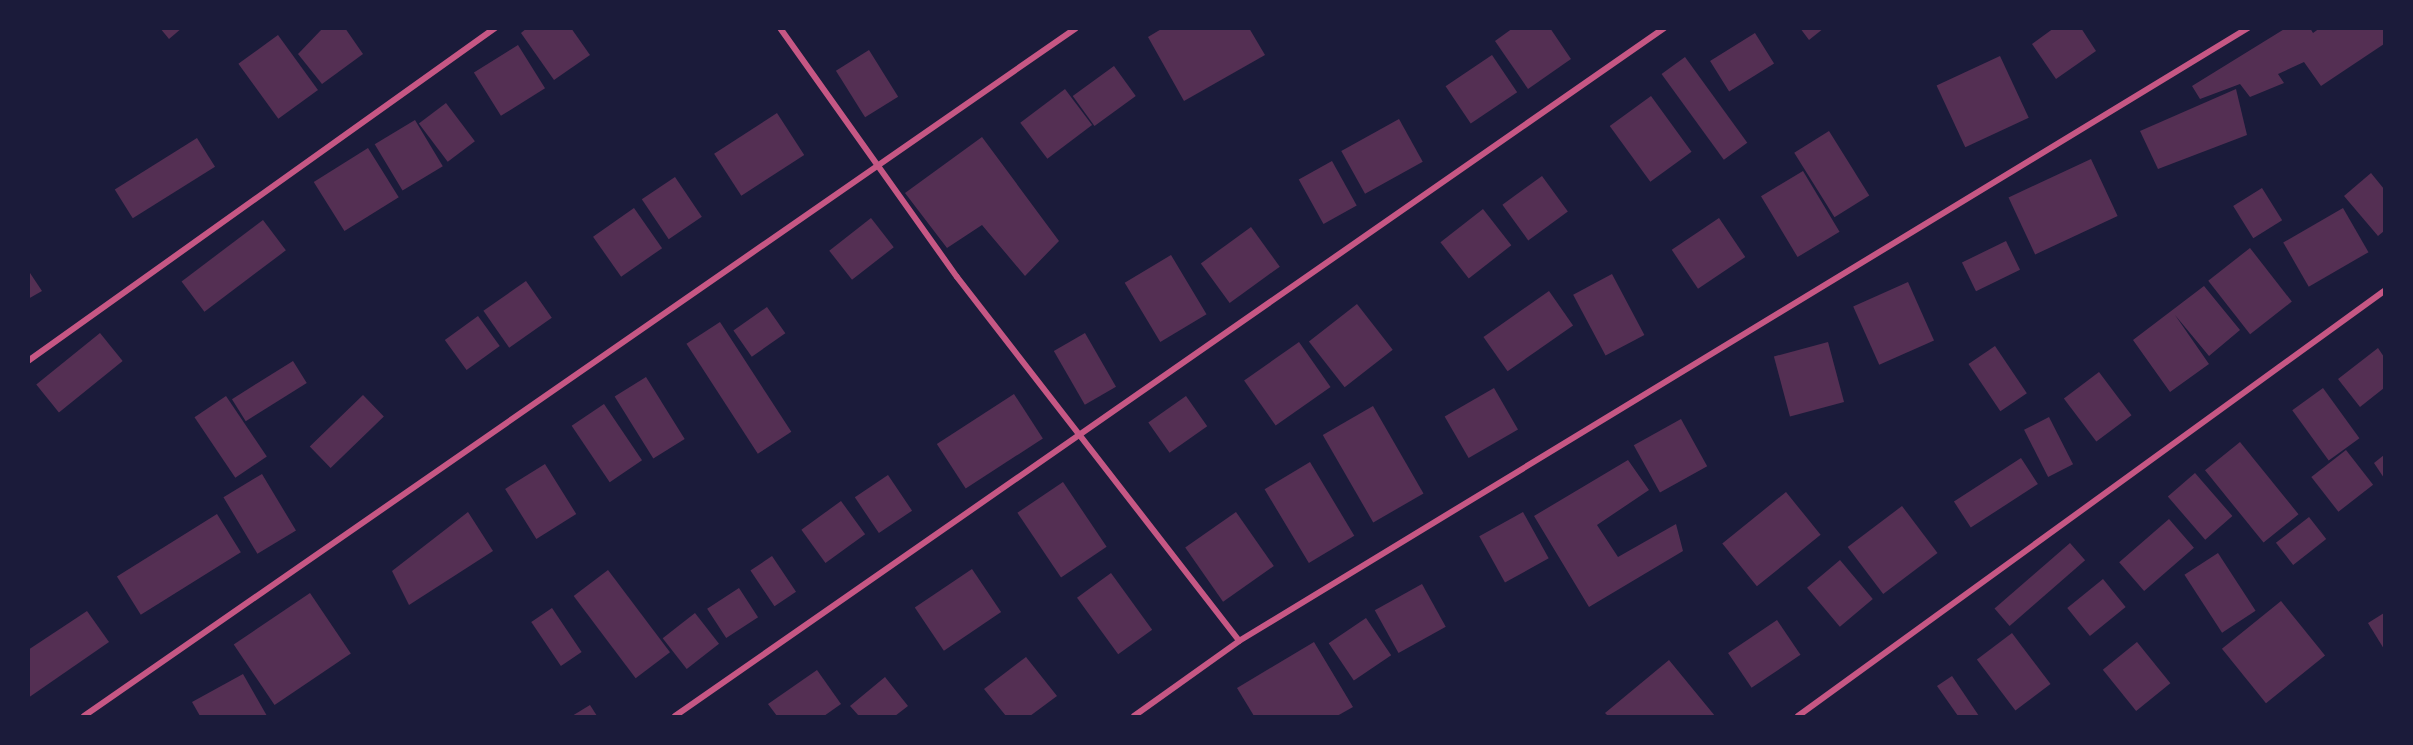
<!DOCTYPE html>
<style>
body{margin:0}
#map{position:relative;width:2413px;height:745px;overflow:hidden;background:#1b1b3a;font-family:"Open Sans",sans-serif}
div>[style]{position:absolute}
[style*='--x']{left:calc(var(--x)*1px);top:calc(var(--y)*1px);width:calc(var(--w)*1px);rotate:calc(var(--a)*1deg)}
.building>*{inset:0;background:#542f53;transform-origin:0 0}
.minor>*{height:6px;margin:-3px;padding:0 3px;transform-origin:3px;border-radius:3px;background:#c65784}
span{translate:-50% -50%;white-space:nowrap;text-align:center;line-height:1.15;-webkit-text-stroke:4.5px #1b1b3a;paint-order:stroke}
.frame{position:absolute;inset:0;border:30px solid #1b1b3a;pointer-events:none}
</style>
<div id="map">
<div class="building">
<div style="clip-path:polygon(160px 28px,182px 28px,169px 39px)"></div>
<div style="clip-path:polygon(323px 28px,345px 28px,363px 54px,322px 84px,298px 54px)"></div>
<div style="clip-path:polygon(527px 28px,571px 28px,590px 55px,554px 80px,521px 33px)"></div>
<div style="clip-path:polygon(1163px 28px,1249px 28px,1265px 55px,1184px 101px,1148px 37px)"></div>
<div style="clip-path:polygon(1513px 28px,1550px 28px,1571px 59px,1528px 89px,1495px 41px)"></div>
<div style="clip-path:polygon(1800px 28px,1824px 28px,1809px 40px)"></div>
<div style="clip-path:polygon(2054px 28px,2081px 28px,2096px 51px,2056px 79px,2032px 44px)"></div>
<div style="clip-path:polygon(2286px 28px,2310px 28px,2313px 33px,2320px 28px,2384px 28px,2384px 44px,2321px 86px,2304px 62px,2278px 74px,2284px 83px,2250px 97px,2240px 84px,2200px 99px,2192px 86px)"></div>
<div style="left:1755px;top:33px;width:36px;height:53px;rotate:58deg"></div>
<div style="left:278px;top:35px;width:68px;height:49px;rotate:54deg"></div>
<div style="left:518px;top:45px;width:51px;height:52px;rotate:58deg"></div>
<div style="left:869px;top:50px;width:55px;height:39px;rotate:58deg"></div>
<div style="left:1492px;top:55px;width:45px;height:56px;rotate:56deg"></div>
<div style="left:2000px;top:56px;width:68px;height:70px;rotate:65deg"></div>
<div style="left:1685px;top:57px;width:106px;height:29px;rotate:54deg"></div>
<div style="left:1114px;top:66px;width:37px;height:51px;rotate:54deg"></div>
<div style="left:1065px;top:89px;width:45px;height:56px;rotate:53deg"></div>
<div style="clip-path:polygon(2236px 89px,2247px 135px,2158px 169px,2140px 131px)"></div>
<div style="left:1651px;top:96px;width:69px;height:51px;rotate:54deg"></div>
<div style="left:446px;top:103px;width:48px;height:34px;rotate:53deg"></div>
<div style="left:777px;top:113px;width:50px;height:75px;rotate:57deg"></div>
<div style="left:1399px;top:119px;width:49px;height:66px;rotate:61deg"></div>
<div style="left:415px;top:120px;width:54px;height:47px;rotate:59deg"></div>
<div style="left:1829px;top:131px;width:76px;height:41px;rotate:58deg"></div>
<div style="clip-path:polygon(982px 137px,1059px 241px,1025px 276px,982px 225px,947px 248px,905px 193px)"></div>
<div style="left:197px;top:138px;width:34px;height:97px;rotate:58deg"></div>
<div style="left:368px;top:148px;width:58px;height:64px;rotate:58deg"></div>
<div style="left:2091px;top:159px;width:63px;height:91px;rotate:65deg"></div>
<div style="left:1332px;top:161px;width:51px;height:38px;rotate:61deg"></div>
<div style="left:1803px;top:171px;width:71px;height:49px;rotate:59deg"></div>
<div style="clip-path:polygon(2371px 173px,2384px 189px,2384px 231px,2378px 236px,2344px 196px)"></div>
<div style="left:1542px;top:176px;width:44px;height:49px;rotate:54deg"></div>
<div style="left:675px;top:177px;width:48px;height:40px;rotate:56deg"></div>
<div style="left:2262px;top:188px;width:38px;height:34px;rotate:58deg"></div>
<div style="left:634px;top:208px;width:49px;height:50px;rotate:55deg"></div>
<div style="left:2343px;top:208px;width:51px;height:69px;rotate:60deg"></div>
<div style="left:1483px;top:209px;width:46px;height:54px;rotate:52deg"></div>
<div style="left:871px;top:218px;width:37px;height:53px;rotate:52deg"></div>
<div style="left:1719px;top:218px;width:47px;height:57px;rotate:56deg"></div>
<div style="left:263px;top:220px;width:38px;height:102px;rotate:53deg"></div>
<div style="left:1251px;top:227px;width:49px;height:62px;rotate:54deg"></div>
<div style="left:2006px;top:241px;width:32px;height:49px;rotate:64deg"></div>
<div style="left:2250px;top:248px;width:68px;height:53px;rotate:52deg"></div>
<div style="left:1171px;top:255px;width:69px;height:54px;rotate:59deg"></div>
<div style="clip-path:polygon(28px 270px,42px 291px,28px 299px)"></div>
<div style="left:1612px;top:274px;width:69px;height:44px;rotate:62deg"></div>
<div style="left:526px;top:281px;width:45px;height:52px;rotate:55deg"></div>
<div style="left:1908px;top:282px;width:64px;height:60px;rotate:66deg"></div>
<div style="clip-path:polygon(2204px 286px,2240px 330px,2209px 356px,2175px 315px,2209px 364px,2170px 392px,2133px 340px)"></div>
<div style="left:1549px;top:291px;width:42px;height:80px;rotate:55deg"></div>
<div style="left:1357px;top:304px;width:58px;height:61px;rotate:52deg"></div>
<div style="left:767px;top:307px;width:32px;height:41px;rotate:55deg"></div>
<div style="left:478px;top:316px;width:37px;height:41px;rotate:54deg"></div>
<div style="left:720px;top:322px;width:131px;height:40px;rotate:57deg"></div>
<div style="left:100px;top:333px;width:36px;height:82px;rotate:51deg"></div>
<div style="left:1085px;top:333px;width:62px;height:36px;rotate:60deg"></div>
<div style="left:1299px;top:342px;width:55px;height:67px;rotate:55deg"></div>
<div style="left:1828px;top:342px;width:62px;height:56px;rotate:75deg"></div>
<div style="left:1995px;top:346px;width:57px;height:32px;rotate:56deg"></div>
<div style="clip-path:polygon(2378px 348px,2384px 357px,2384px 388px,2360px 407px,2338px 379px)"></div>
<div style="left:293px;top:361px;width:26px;height:72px;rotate:58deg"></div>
<div style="left:2099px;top:372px;width:54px;height:44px;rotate:53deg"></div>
<div style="left:646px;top:377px;width:73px;height:37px;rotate:58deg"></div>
<div style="left:1494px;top:388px;width:48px;height:57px;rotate:60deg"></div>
<div style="left:2323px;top:388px;width:62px;height:38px;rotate:54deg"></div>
<div style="left:1014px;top:394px;width:53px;height:92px;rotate:57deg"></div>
<div style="left:363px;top:395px;width:30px;height:74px;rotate:46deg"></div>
<div style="left:226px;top:396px;width:73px;height:38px;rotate:56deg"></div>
<div style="left:1186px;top:396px;width:37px;height:46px;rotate:55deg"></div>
<div style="left:604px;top:404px;width:68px;height:39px;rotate:56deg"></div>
<div style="left:1373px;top:406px;width:101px;height:58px;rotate:60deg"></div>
<div style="left:2049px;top:417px;width:53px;height:28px;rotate:63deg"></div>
<div style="left:1681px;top:419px;width:54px;height:54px;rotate:61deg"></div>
<div style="left:2240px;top:442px;width:93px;height:45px;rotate:51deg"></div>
<div style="left:2346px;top:450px;width:44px;height:44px;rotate:52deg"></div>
<div style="clip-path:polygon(2384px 455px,2384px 478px,2374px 463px)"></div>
<div style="left:2021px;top:458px;width:31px;height:80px;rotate:57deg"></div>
<div style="clip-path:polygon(1628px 460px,1649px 490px,1597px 525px,1618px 557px,1676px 524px,1683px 551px,1589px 607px,1534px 516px)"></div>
<div style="left:1310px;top:462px;width:86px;height:53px;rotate:59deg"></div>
<div style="left:545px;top:464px;width:59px;height:47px;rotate:58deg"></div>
<div style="left:2195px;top:473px;width:57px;height:36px;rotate:49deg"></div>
<div style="left:262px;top:474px;width:66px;height:45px;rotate:59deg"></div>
<div style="left:888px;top:475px;width:43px;height:40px;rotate:56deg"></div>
<div style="left:1063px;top:482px;width:78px;height:55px;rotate:56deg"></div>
<div style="left:1786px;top:492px;width:55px;height:82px;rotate:51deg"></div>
<div style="left:841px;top:501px;width:41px;height:49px;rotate:54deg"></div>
<div style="left:1902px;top:506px;width:59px;height:68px;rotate:53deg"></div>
<div style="clip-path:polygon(468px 512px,493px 551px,409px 605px,392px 571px)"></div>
<div style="left:1236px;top:512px;width:66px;height:62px;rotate:55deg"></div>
<div style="left:1523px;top:512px;width:53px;height:50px;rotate:61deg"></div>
<div style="left:217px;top:514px;width:45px;height:118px;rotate:58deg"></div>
<div style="left:2309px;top:517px;width:28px;height:42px;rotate:52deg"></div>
<div style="left:2169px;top:519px;width:38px;height:66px;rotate:49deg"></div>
<div style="left:2070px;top:543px;width:23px;height:100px;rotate:49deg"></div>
<div style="left:2218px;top:553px;width:69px;height:40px;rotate:57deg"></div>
<div style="left:772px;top:556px;width:43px;height:26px;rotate:56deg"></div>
<div style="left:1840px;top:560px;width:51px;height:43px;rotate:50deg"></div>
<div style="left:972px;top:569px;width:52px;height:69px;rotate:56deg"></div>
<div style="left:608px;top:570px;width:103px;height:43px;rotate:53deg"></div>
<div style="left:1111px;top:573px;width:70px;height:42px;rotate:54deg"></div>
<div style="left:2103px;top:579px;width:36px;height:46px;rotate:51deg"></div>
<div style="left:1422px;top:584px;width:49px;height:54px;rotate:61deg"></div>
<div style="left:739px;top:588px;width:35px;height:38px;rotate:57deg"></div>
<div style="left:310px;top:593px;width:73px;height:92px;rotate:56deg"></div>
<div style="left:2281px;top:601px;width:70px;height:76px;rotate:51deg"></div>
<div style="left:552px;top:608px;width:53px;height:25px;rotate:56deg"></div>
<div style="clip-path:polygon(87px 611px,109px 642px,28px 698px,28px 650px)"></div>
<div style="left:695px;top:613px;width:39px;height:41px;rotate:52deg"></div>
<div style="clip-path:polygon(2384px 613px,2384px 649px,2368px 623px)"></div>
<div style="left:1366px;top:618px;width:45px;height:45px;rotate:56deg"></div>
<div style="left:1777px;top:620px;width:42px;height:59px;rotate:56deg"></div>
<div style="left:2012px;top:633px;width:64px;height:44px;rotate:53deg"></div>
<div style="clip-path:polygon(1314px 642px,1353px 707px,1337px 716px,1254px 716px,1237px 688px)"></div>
<div style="left:2137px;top:642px;width:53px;height:44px;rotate:51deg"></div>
<div style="clip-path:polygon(1026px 657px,1057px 696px,1030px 716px,1006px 716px,984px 689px)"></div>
<div style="clip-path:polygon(1669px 660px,1715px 716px,1608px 716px,1605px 713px)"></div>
<div style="clip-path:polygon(817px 670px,841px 704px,824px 716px,777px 716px,768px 704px)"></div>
<div style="clip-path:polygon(243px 674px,267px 716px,200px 716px,192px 702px)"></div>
<div style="clip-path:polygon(1952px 676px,1979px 716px,1958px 716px,1937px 686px)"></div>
<div style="clip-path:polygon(885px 677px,908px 706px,895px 716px,859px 716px,850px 706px)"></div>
<div style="clip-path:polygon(590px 705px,597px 716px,572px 716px)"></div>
</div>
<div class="minor">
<div style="--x:780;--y:28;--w:305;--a:54.6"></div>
<div style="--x:957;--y:277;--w:460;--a:52.2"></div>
<div style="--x:28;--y:361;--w:574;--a:-35.49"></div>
<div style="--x:84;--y:716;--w:1207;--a:-34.74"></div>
<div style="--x:675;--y:716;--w:1205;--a:-34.82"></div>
<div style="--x:1134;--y:716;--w:129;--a:-35.5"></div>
<div style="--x:1239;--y:641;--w:1181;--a:-31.28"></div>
<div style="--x:1798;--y:716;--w:724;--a:-35.95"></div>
</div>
<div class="frame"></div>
</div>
